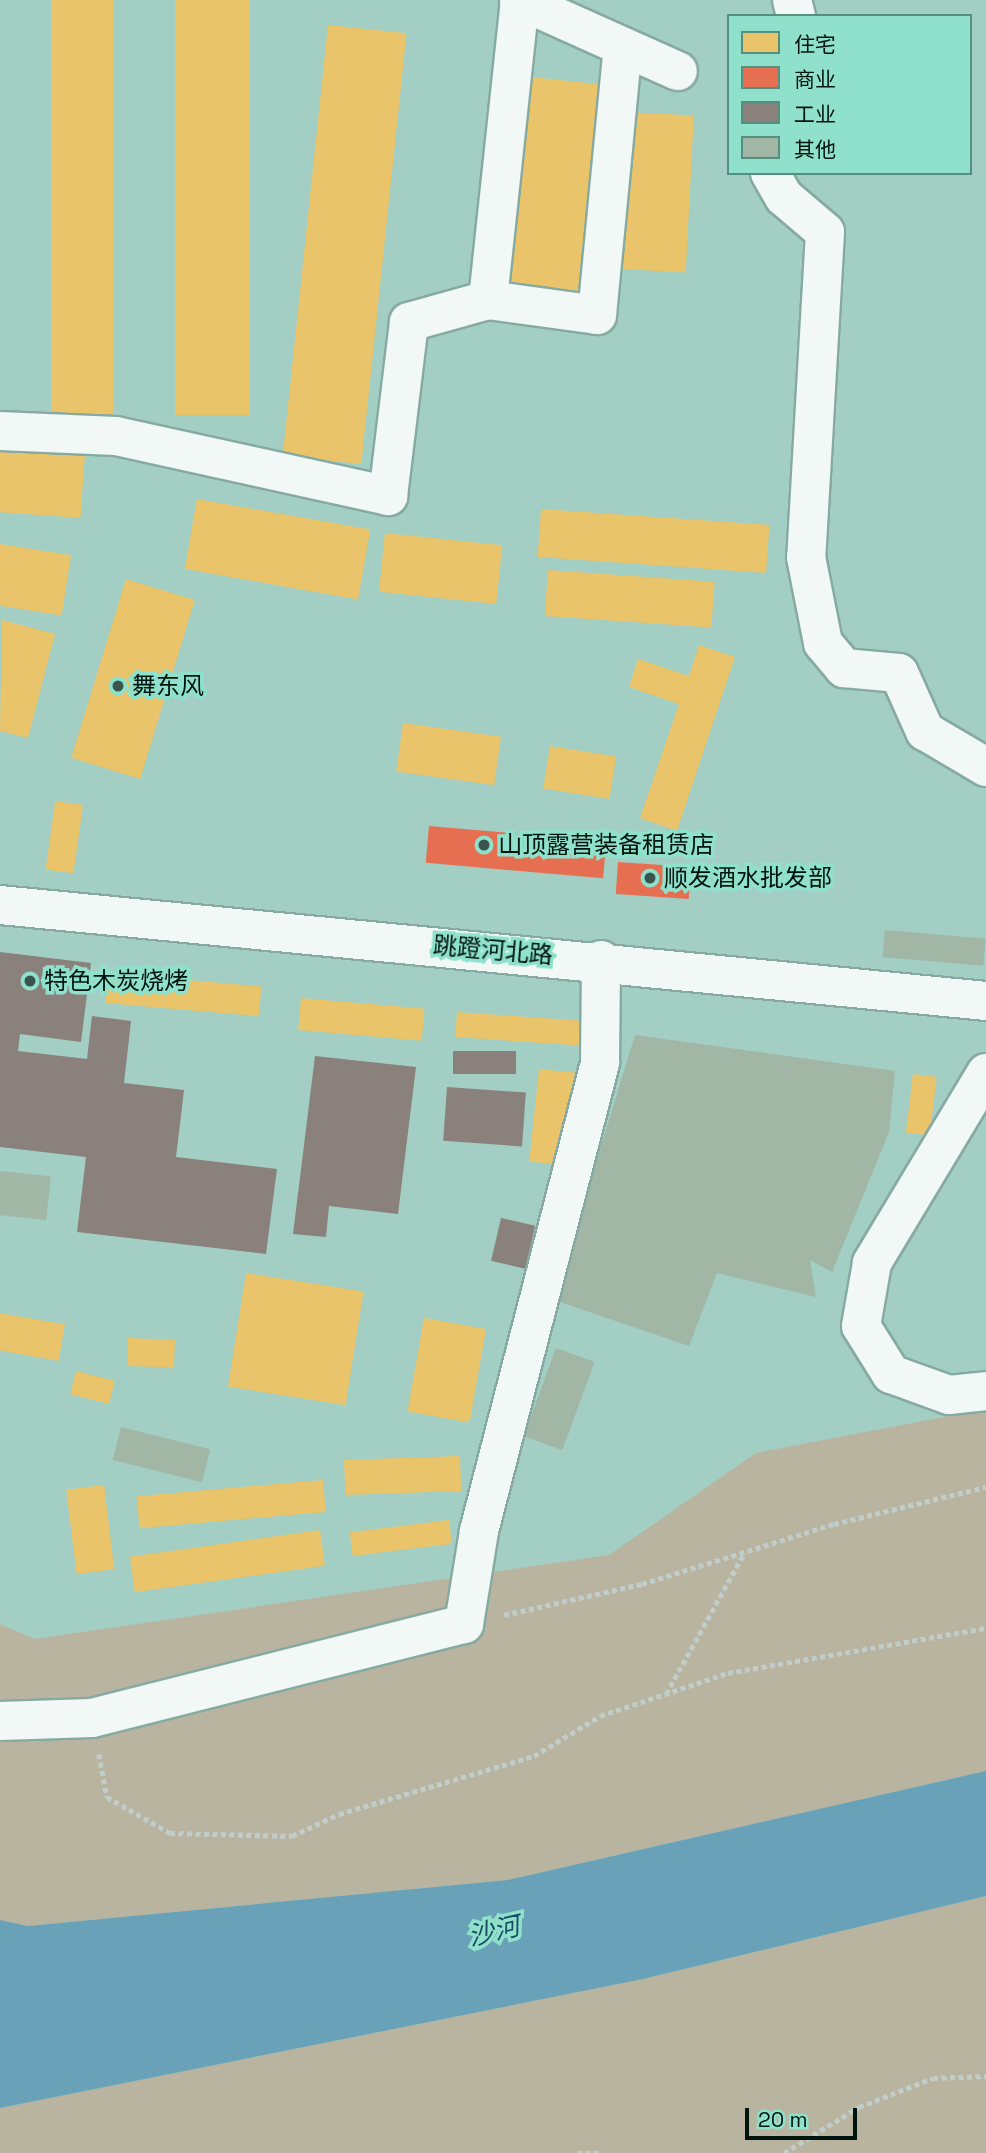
<!DOCTYPE html>
<meta charset="utf-8">
<style>
body{margin:0}
#map{position:relative;width:986px;height:2153px;overflow:hidden;background:#a2cec3;font-family:"Space Grotesk","Noto Sans SC",sans-serif}
div>[style]{position:absolute}
[style*='--x']{left:calc(var(--x)*1px);top:calc(var(--y)*1px);width:calc(var(--w)*1px);rotate:calc(var(--a)*1deg)}
.green>*{inset:0;background:#b9b49f}
.water>*{inset:0;background:#69a2b8}
.homes>*{inset:0;background:#e9c46a;transform-origin:0 0}
.shops>*{inset:0;background:#e76f51;transform-origin:0 0}
.industry>*{inset:0;background:#8a817c;transform-origin:0 0}
.building>*{inset:0;background:#a1b6a5;transform-origin:0 0}
.path>*{height:4.5px;margin-top:-2.25px;transform-origin:0;background:repeating-linear-gradient(90deg,#c0cdca 0 5px,transparent 0 8.5px)}
.roads{filter:drop-shadow(2px 0 #86aaa1) drop-shadow(-2px 0 #86aaa1) drop-shadow(0 2px #86aaa1) drop-shadow(0 -2px #86aaa1)}
.minor>*{height:38px;margin:-19px;padding:0 19px;transform-origin:19px;border-radius:19px;background:#f1f8f6}
.dots>*{width:19px;height:19px;translate:-50% -50%;box-sizing:border-box;border:4px solid #8fe1cb;border-radius:50%}
span{translate:-50% -50%;white-space:nowrap;text-align:center;line-height:1.15;-webkit-text-stroke:7px #8fe1cb;paint-order:stroke}
.poi-label{font-size:24px;color:#00140e}
.left{translate:0 -50%;text-align:left}
.street-label{font-size:24px;color:#00140e}
.water-label{font-size:26px;color:#1b4c66;font-style:italic}
.legend{position:absolute;left:727px;top:14px;width:245px;height:161px;box-sizing:border-box;background:#8fe1cb;border:2px solid #568f7f;margin:0;padding:9px 12px;list-style:none;font-size:21px;color:#00140e}
.legend li{display:flex;align-items:center;gap:14px;height:35px}
.legend b{width:35px;border:2px solid #568f7f}
.scale{position:absolute;left:745px;top:2108px;width:112px;height:32px;box-sizing:border-box;border:4px solid #00140e;border-top:0;padding-left:9px;font-size:21px;line-height:24px;white-space:nowrap;color:#00140e;-webkit-text-stroke:5px #8fe1cb;paint-order:stroke}
</style>
<div id="map">
<div class="green">
<div style="clip-path:polygon(986px 1409px,986px 1771px,508px 1880px,28px 1926px,0 1920px,0 1624px,35px 1639px,609px 1555px,756px 1453px)"></div>
<div style="clip-path:polygon(986px 1896px,986px 2153px,0 2153px,0 2108px,643px 1979px)"></div>
</div>
<div class="water">
<div style="clip-path:polygon(986px 1771px,986px 1896px,643px 1979px,0 2108px,0 1920px,28px 1926px,508px 1880px)"></div>
</div>
<div class="homes">
<div style="left:51px;top:0;width:62px;height:415px"></div>
<div style="left:175px;top:0;width:75px;height:415px"></div>
<div style="left:328px;top:25px;width:79px;height:433px;rotate:6deg"></div>
<div style="left:531px;top:77px;width:71px;height:213px;rotate:6deg"></div>
<div style="left:625px;top:112px;width:69px;height:157px;rotate:3deg"></div>
<div style="left:0;top:450px;width:85px;height:62px;rotate:4deg"></div>
<div style="left:197px;top:499px;width:176px;height:71px;rotate:10deg"></div>
<div style="left:541px;top:509px;width:229px;height:48px;rotate:4deg"></div>
<div style="left:385px;top:533px;width:118px;height:59px;rotate:6deg"></div>
<div style="left:0;top:544px;width:72px;height:61px;rotate:9deg"></div>
<div style="left:548px;top:570px;width:167px;height:46px;rotate:4deg"></div>
<div style="left:126px;top:579px;width:72px;height:187px;rotate:17deg"></div>
<div style="clip-path:polygon(2px 620px,55px 634px,28px 738px,0 731px)"></div>
<div style="clip-path:polygon(699px 645px,735px 657px,677px 831px,640px 818px,679px 704px,629px 687px,638px 659px,689px 676px)"></div>
<div style="left:403px;top:723px;width:99px;height:49px;rotate:8deg"></div>
<div style="left:550px;top:746px;width:67px;height:43px;rotate:9deg"></div>
<div style="left:83px;top:805px;width:69px;height:28px;rotate:98deg"></div>
<div style="left:108px;top:973px;width:154px;height:30px;rotate:5deg"></div>
<div style="left:301px;top:998px;width:124px;height:32px;rotate:5deg"></div>
<div style="left:457px;top:1012px;width:128px;height:25px;rotate:4deg"></div>
<div style="left:539px;top:1069px;width:37px;height:93px;rotate:6deg"></div>
<div style="left:913px;top:1074px;width:24px;height:59px;rotate:7deg"></div>
<div style="left:246px;top:1273px;width:119px;height:115px;rotate:9deg"></div>
<div style="left:0;top:1313px;width:66px;height:37px;rotate:10deg"></div>
<div style="left:424px;top:1318px;width:63px;height:95px;rotate:10deg"></div>
<div style="left:128px;top:1338px;width:47px;height:28px;rotate:2deg"></div>
<div style="left:76px;top:1371px;width:40px;height:24px;rotate:14deg"></div>
<div style="left:460px;top:1456px;width:35px;height:116px;rotate:88deg"></div>
<div style="left:323px;top:1480px;width:32px;height:187px;rotate:85deg"></div>
<div style="left:104px;top:1485px;width:85px;height:38px;rotate:83deg"></div>
<div style="left:449px;top:1520px;width:24px;height:100px;rotate:83deg"></div>
<div style="left:320px;top:1530px;width:36px;height:192px;rotate:82deg"></div>
</div>
<div class="shops">
<div style="left:429px;top:826px;width:178px;height:37px;rotate:5deg"></div>
<div style="left:618px;top:862px;width:73px;height:32px;rotate:4deg"></div>
</div>
<div class="industry">
<div style="clip-path:polygon(0 952px,91px 963px,81px 1042px,20px 1034px,18px 1051px,87px 1059px,92px 1016px,131px 1021px,124px 1083px,184px 1090px,176px 1157px,277px 1169px,266px 1254px,77px 1232px,86px 1157px,0 1147px)"></div>
<div style="left:453px;top:1051px;width:63px;height:23px"></div>
<div style="clip-path:polygon(315px 1056px,416px 1067px,398px 1214px,329px 1206px,326px 1237px,293px 1234px)"></div>
<div style="left:447px;top:1087px;width:79px;height:54px;rotate:4deg"></div>
<div style="left:501px;top:1218px;width:35px;height:44px;rotate:13deg"></div>
</div>
<div class="building">
<div style="left:885px;top:930px;width:101px;height:27px;rotate:5deg"></div>
<div style="clip-path:polygon(635px 1035px,895px 1071px,889px 1132px,832px 1272px,810px 1260px,816px 1297px,717px 1273px,689px 1346px,554px 1300px)"></div>
<div style="left:0;top:1171px;width:51px;height:44px;rotate:6deg"></div>
<div style="left:556px;top:1348px;width:41px;height:94px;rotate:20deg"></div>
<div style="left:121px;top:1427px;width:92px;height:34px;rotate:14deg"></div>
</div>
<div class="path">
<div style="--x:504;--y:1615;--w:141;--a:-12.7"></div>
<div style="--x:642;--y:1584;--w:201;--a:-17.4"></div>
<div style="--x:834;--y:1524;--w:156;--a:-13.7"></div>
<div style="--x:666;--y:1694;--w:159;--a:-61"></div>
<div style="--x:99;--y:1754;--w:44;--a:79.5"></div>
<div style="--x:107;--y:1797;--w:73;--a:29.7"></div>
<div style="--x:170;--y:1833;--w:122;--a:1.4"></div>
<div style="--x:292;--y:1836;--w:52;--a:-25.1"></div>
<div style="--x:339;--y:1814;--w:203;--a:-16.6"></div>
<div style="--x:534;--y:1756;--w:77;--a:-31.2"></div>
<div style="--x:600;--y:1716;--w:135;--a:-18.6"></div>
<div style="--x:728;--y:1673;--w:262;--a:-9.9"></div>
<div style="--x:577;--y:2153;--w:25;--a:0"></div>
<div style="--x:784;--y:2153;--w:88;--a:-31.5"></div>
<div style="--x:859;--y:2107;--w:79;--a:-21.4"></div>
<div style="--x:933;--y:2078;--w:53;--a:-2.2"></div>
</div>
<div class="roads">
<div class="minor">
<div style="--x:519;--y:0;--w:174;--a:24.1"></div>
<div style="--x:520;--y:0;--w:302;--a:96.1"></div>
<div style="--x:488;--y:300;--w:110;--a:7.8"></div>
<div style="--x:597;--y:315;--w:269;--a:-84.5"></div>
<div style="--x:792;--y:0;--w:16;--a:76"></div>
<div style="--x:770;--y:173;--w:28;--a:60"></div>
<div style="--x:784;--y:197;--w:54;--a:40.5"></div>
<div style="--x:825;--y:232;--w:326;--a:93.3"></div>
<div style="--x:806;--y:557;--w:88;--a:78.8"></div>
<div style="--x:823;--y:643;--w:33;--a:50"></div>
<div style="--x:844;--y:668;--w:55;--a:5.2"></div>
<div style="--x:899;--y:673;--w:64;--a:65.9"></div>
<div style="--x:925;--y:731;--w:71;--a:30.5"></div>
<div style="--x:0;--y:431;--w:116;--a:2.5"></div>
<div style="--x:116;--y:436;--w:279;--a:12.4"></div>
<div style="--x:388;--y:496;--w:175;--a:-83.1"></div>
<div style="--x:409;--y:322;--w:82;--a:-15.6"></div>
<div style="--x:0;--y:905;--w:991;--a:5.56"></div>
<div style="--x:986;--y:1073;--w:222;--a:121"></div>
<div style="--x:872;--y:1263;--w:64;--a:99.9"></div>
<div style="--x:861;--y:1326;--w:57;--a:58"></div>
<div style="--x:891;--y:1374;--w:62;--a:19.9"></div>
<div style="--x:949;--y:1395;--w:37;--a:-6"></div>
<div style="--x:0;--y:1721;--w:92;--a:-1.9"></div>
<div style="--x:92;--y:1718;--w:384;--a:-14.2"></div>
<div style="--x:464;--y:1624;--w:94;--a:-80.8"></div>
<div style="--x:479;--y:1531;--w:484;--a:-75.5"></div>
<div style="--x:600;--y:1062;--w:102;--a:-89.4"></div>
</div>
</div>
<div class="dots">
<div style="left:118px;top:686px;background:#39554d"></div>
<div style="left:484px;top:845px;background:#39554d"></div>
<div style="left:650px;top:878px;background:#39554d"></div>
<div style="left:30px;top:981px;background:#39554d"></div>
</div>
<div class="poi-label">
<span class="left" style="left:132px;top:686px">舞东风</span>
<span class="left" style="left:498px;top:845px">山顶露营装备租赁店</span>
<span class="left" style="left:664px;top:878px">顺发酒水批发部</span>
<span class="left" style="left:44px;top:981px">特色木炭烧烤</span>
</div>
<div class="street-label">
<span style="left:493px;top:950px;rotate:5deg">跳蹬河北路</span>
</div>
<div class="water-label">
<span style="left:494px;top:1932px;rotate:-13deg">沙河</span>
</div>
<ul class="legend">
<li><b style="height:19px;background:#e9c46a"></b>住宅</li>
<li><b style="height:19px;background:#e76f51"></b>商业</li>
<li><b style="height:19px;background:#8a817c"></b>工业</li>
<li><b style="height:19px;background:#a1b6a5"></b>其他</li>
</ul>
<div class="scale">20 m</div>
</div>
